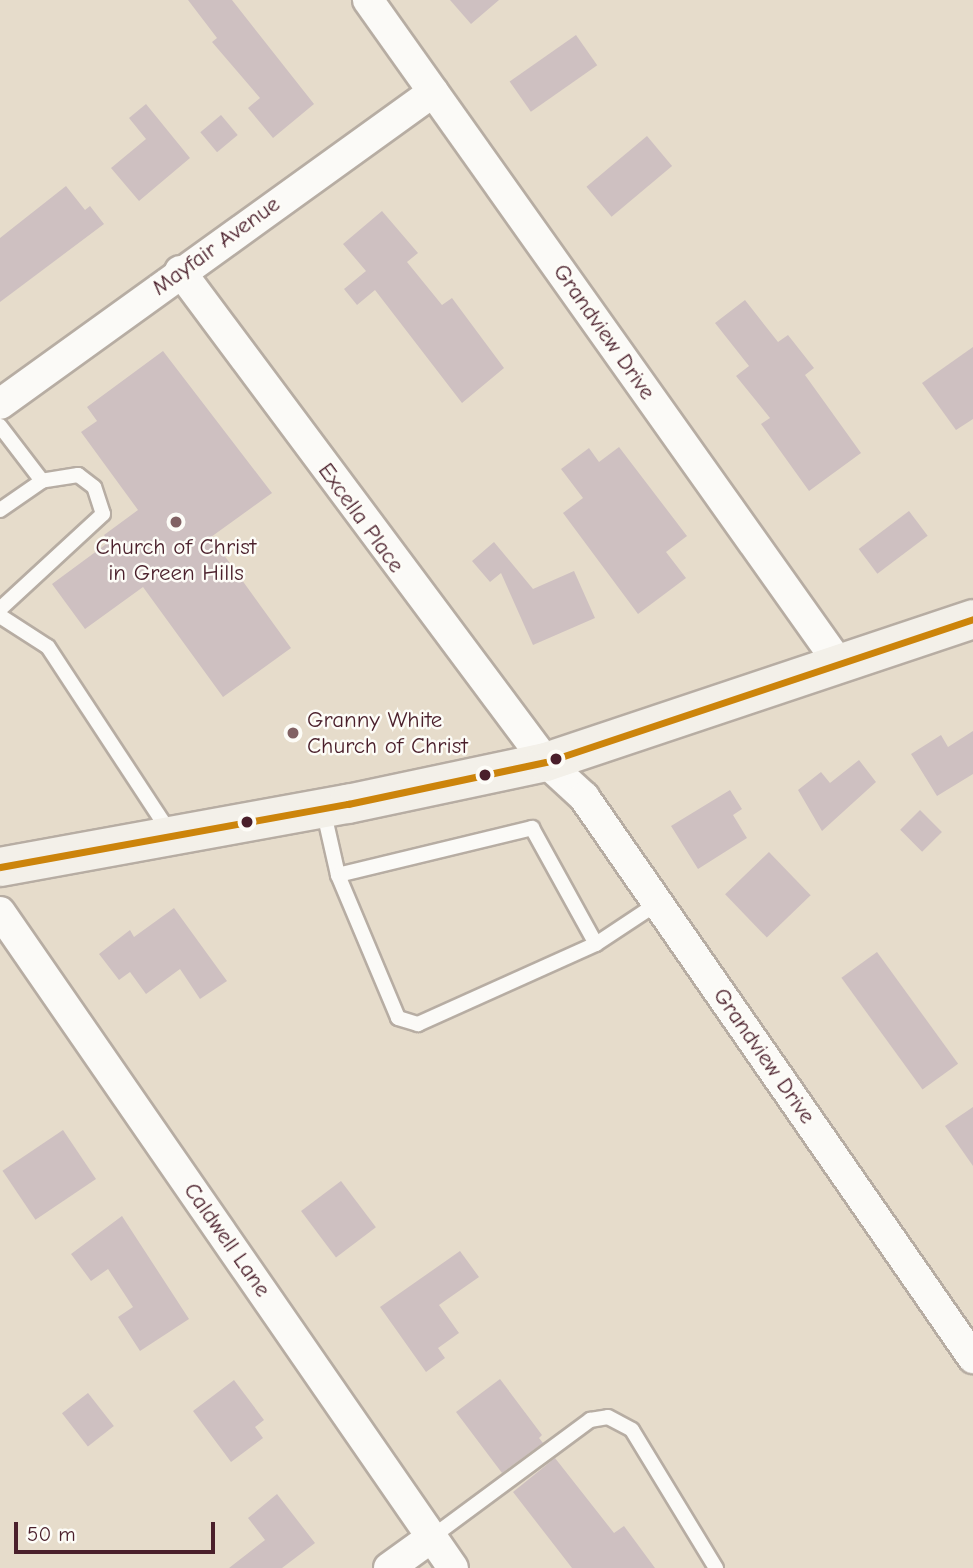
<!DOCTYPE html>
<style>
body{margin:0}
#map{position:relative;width:973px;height:1568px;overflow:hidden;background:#e6dccb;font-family:"Comic Neue",sans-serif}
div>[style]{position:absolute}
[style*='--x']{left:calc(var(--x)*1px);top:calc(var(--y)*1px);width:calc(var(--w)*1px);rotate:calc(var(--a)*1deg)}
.building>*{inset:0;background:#cec0c1;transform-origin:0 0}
.roads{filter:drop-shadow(2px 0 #b7ada3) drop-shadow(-2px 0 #b7ada3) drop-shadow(0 2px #b7ada3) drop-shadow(0 -2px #b7ada3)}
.lane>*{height:14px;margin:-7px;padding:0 7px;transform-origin:7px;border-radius:7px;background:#fbfaf7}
.street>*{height:30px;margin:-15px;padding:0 15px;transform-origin:15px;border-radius:15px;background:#fbfaf7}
.secondary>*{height:38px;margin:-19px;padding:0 19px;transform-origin:19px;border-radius:19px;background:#f3f0e9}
.bus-1>*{height:7px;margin:-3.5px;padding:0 3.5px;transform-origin:3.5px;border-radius:3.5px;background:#cc840b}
.dots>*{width:19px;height:19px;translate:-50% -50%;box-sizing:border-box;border:4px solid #fdfcf7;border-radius:50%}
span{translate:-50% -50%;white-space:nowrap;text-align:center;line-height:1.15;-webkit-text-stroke:5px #fdfcf7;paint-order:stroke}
.street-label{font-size:23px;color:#4a1f2b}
.poi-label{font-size:23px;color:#4a1f2b}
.left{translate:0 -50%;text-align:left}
.scale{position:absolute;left:14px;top:1522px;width:201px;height:32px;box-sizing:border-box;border:4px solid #4a1f2b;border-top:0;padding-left:9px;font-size:21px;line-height:24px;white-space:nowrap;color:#4a1f2b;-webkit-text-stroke:5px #fdfcf7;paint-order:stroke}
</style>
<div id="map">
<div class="building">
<div style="clip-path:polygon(188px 0,232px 0,314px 104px,273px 138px,248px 108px,260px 98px,212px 42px,217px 38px)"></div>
<div style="clip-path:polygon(450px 0,499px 0,471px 24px)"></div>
<div style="left:576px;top:35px;width:37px;height:81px;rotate:55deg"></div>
<div style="clip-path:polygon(146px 104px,190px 158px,139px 201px,111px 168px,146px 139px,129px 118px)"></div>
<div style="left:221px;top:115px;width:26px;height:27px;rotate:50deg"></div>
<div style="left:647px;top:136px;width:39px;height:79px;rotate:50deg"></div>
<div style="clip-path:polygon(66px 186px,85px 210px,90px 206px,104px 224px,0 302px,0 238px)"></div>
<div style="clip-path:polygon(382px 211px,418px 253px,407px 262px,442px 305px,452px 298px,504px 368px,462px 403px,375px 290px,357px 305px,344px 289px,366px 271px,343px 244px)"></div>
<div style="clip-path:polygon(745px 300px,778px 342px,788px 335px,814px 368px,805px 375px,861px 453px,809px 491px,761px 424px,770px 418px,736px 376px,749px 366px,715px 323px)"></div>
<div style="clip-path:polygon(973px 347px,973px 419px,956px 430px,922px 383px)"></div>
<div style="clip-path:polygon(163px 351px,272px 493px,211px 537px,291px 648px,223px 697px,143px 587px,85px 629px,52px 584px,109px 542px,104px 535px,138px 510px,81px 432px,97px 421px,87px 407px)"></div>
<div style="clip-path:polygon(619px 447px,687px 536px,666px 552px,686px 578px,638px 614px,563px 513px,583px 498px,561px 469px,589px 448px,599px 462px)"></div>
<div style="left:909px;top:511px;width:31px;height:63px;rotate:53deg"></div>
<div style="clip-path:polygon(494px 542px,533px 589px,574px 571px,595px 618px,533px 645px,501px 573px,490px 582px,472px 561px)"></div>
<div style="clip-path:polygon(973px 731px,973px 774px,937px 796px,911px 754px,941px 735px,948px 747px)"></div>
<div style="clip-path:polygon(859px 760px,876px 782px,822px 831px,798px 790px,821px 772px,830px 783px)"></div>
<div style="clip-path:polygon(730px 790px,742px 809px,733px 815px,747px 838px,698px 869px,671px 826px)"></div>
<div style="left:920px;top:810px;width:31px;height:28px;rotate:45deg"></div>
<div style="left:769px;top:852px;width:60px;height:61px;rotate:46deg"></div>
<div style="clip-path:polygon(174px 908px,227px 981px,200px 999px,180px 969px,146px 994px,130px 972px,119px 980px,99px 954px,130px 930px,134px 937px)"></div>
<div style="left:877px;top:952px;width:138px;height:44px;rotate:54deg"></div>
<div style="clip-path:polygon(973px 1107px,973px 1166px,945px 1126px)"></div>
<div style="left:63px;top:1130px;width:59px;height:73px;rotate:56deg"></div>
<div style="left:341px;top:1181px;width:58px;height:50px;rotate:53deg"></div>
<div style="clip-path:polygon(122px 1216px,189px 1319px,140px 1351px,118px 1317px,133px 1307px,108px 1269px,91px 1281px,71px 1254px)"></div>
<div style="clip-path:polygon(460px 1251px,479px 1277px,439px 1305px,459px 1333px,438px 1348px,445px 1358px,426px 1372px,380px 1307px)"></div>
<div style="clip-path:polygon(500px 1379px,542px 1435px,539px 1438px,543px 1443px,502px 1473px,456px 1412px)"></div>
<div style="clip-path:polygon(234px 1380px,264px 1420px,255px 1427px,263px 1438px,231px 1462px,193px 1411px)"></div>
<div style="left:88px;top:1393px;width:42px;height:33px;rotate:52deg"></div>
<div style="clip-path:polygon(555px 1458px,614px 1533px,624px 1526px,655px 1568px,572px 1568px,513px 1492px)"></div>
<div style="clip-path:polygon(277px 1494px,315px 1543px,282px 1568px,229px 1568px,265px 1540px,248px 1518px)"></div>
</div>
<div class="roads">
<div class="lane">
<div style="--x:0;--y:426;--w:69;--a:52.6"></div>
<div style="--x:42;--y:481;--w:51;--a:145.4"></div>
<div style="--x:0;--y:609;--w:140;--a:-42.7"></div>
<div style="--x:103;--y:514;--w:28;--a:-108"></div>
<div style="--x:94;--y:487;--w:20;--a:-143"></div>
<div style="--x:78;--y:475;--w:36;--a:171"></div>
<div style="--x:0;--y:616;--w:57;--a:32.9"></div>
<div style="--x:48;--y:647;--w:222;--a:56.7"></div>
<div style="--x:323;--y:809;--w:68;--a:77.2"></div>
<div style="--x:338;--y:875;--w:155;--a:67.2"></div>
<div style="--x:398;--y:1018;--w:21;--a:17"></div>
<div style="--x:418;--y:1024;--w:195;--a:-24.2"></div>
<div style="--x:338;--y:875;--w:200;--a:-13.6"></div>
<div style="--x:532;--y:828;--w:132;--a:61.1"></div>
<div style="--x:596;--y:944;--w:74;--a:-33.5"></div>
<div style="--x:432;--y:1537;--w:197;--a:-36.5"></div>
<div style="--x:590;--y:1420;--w:18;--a:-9"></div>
<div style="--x:608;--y:1417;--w:27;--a:28"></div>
<div style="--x:632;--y:1430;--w:162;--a:58.7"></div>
</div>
<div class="street">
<div style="--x:368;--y:0;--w:815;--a:54.63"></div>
<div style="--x:180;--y:271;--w:612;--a:53.3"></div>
<div style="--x:546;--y:762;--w:52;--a:42.6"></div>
<div style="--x:584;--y:797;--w:683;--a:55.26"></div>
<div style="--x:0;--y:404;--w:534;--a:-35.77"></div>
<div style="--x:0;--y:912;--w:797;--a:55.37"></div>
<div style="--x:389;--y:1568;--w:53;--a:-35.8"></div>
</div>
<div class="secondary">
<div style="--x:0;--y:867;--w:354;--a:-10.3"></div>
<div style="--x:348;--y:804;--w:202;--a:-12"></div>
<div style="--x:546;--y:762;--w:450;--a:-18.5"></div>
</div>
</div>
<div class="bus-1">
<div style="--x:0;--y:867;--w:354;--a:-10.3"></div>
<div style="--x:348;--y:804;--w:202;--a:-12"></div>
<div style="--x:546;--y:762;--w:450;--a:-18.5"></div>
</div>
<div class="dots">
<div style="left:176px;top:522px;background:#816163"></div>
<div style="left:293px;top:733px;background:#816163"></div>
<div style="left:556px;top:759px;background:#4a1f2b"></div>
<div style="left:485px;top:775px;background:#4a1f2b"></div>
<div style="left:247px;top:822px;background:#4a1f2b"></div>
</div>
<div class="street-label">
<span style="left:216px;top:246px;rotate:-36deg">Mayfair Avenue</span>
<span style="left:604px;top:332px;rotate:55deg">Grandview Drive</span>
<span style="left:361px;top:518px;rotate:54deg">Excella Place</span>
<span style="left:764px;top:1056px;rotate:55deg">Grandview Drive</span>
<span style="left:227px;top:1240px;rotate:55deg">Caldwell Lane</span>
</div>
<div class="poi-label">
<span style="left:176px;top:560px">Church of Christ<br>in Green Hills</span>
<span class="left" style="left:307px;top:733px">Granny White<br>Church of Christ</span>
</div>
<div class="scale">50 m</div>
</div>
